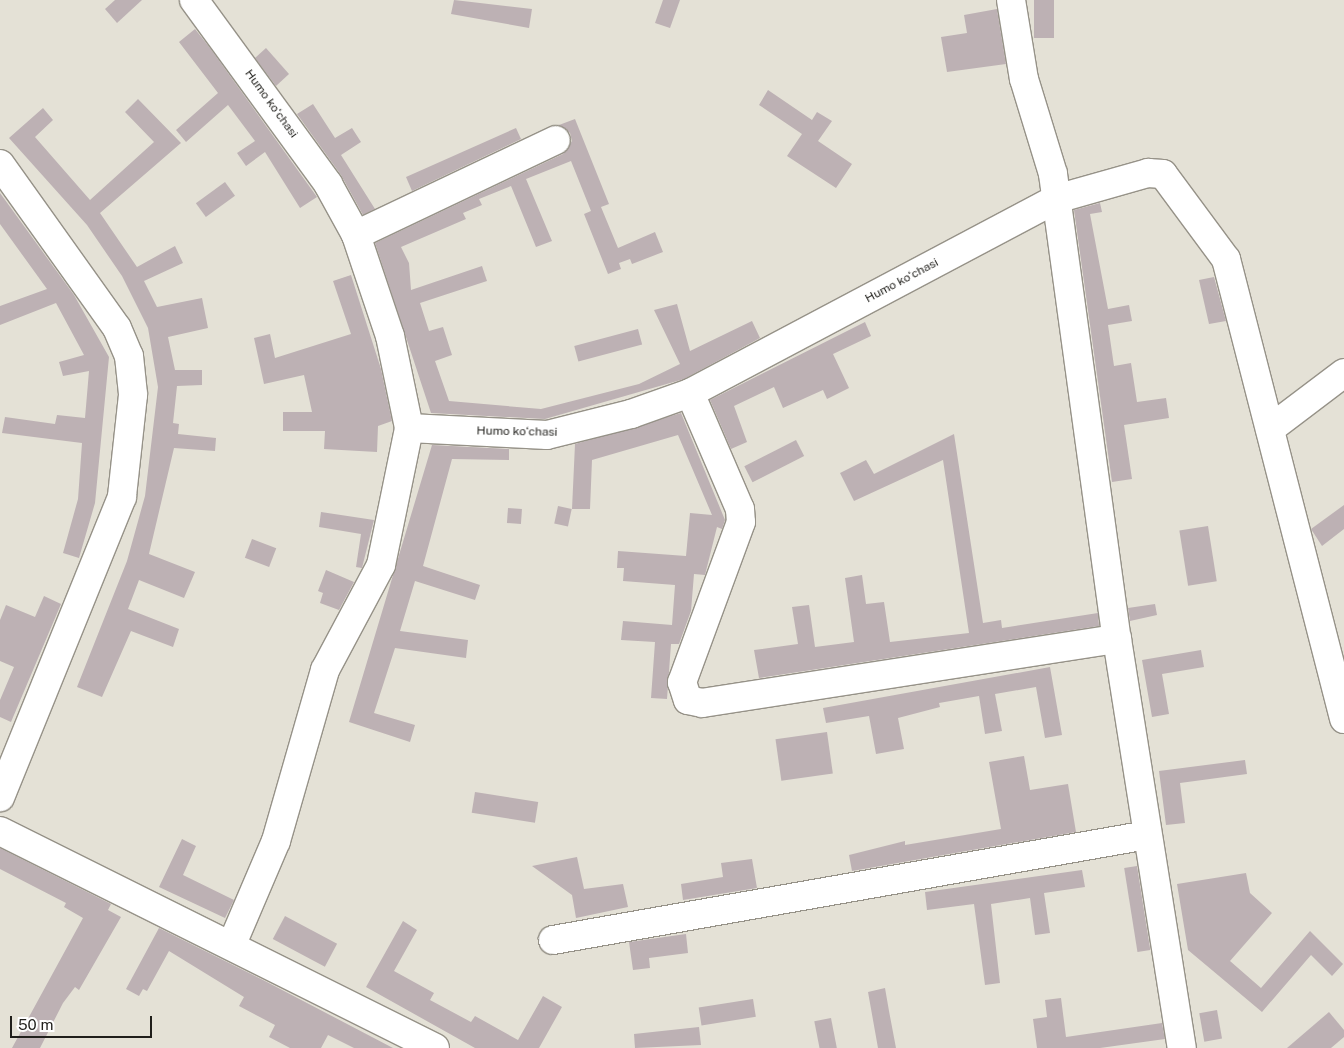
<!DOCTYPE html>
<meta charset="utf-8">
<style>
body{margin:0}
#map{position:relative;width:1344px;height:1048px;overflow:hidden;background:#e4e1d6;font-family:"Public Sans",sans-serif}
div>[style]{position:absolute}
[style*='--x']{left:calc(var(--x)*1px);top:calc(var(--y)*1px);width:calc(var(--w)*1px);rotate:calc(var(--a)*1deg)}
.building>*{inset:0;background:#bdb1b4;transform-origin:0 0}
.roads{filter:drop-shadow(1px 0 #969288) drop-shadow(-1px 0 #969288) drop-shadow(0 1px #969288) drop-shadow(0 -1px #969288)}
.minor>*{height:28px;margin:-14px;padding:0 14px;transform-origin:14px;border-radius:14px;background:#fff}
span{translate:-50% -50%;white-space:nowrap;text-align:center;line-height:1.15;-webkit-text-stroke:4px #fff;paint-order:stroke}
.street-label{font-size:12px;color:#201f1b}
.scale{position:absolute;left:10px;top:1016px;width:142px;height:22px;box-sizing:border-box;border:2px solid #201f1b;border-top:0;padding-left:6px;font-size:15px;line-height:18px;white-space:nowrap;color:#201f1b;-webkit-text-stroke:4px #fff;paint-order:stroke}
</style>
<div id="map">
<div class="building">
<div style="clip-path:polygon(115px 0,142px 0,117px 23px,105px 9px)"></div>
<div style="clip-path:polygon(454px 0,532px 9px,529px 28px,451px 14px)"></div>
<div style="clip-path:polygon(663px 0,680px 0,670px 28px,655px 23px)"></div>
<div style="left:1034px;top:0;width:20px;height:38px"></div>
<div style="clip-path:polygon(997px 9px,1006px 64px,947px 72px,941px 37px,967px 33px,964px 15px)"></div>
<div style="clip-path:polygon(195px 29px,210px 48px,317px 197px,300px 208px,265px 152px,246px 166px,237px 153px,255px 141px,228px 105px,186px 142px,176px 130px,218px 93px,179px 42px)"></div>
<div style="clip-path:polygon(266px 48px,289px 74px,276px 86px,255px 58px)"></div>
<div style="clip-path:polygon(768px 90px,812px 120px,817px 112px,832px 121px,818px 141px,852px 164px,836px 188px,787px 156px,802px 134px,759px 105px)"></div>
<div style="clip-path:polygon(138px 99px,181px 143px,100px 213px,137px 267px,175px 246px,183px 263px,144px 281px,157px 307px,202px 298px,208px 328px,168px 337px,175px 370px,202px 370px,202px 385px,177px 386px,173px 423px,179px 424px,178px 434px,216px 438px,215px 451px,174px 448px,149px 554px,195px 572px,184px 598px,139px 580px,128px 609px,179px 629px,173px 647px,131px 631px,102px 697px,77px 687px,127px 561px,145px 496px,158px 387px,148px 328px,122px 276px,87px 225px,9px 138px,43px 108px,53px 120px,35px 137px,90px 200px,154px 142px,125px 112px)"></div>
<div style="clip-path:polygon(313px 104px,335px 138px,352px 128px,361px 142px,341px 155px,375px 209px,363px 215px,341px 175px,297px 114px)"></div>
<div style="clip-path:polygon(575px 119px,609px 204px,601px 207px,618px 248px,655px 232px,663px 252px,632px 264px,630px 259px,619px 263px,621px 269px,608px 274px,584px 214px,591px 211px,571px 161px,526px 179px,552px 241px,536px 247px,511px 186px,479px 199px,482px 205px,463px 213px,466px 219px,401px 247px,409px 263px,411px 290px,482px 266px,487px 281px,420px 303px,429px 331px,443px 327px,452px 355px,435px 361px,449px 401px,541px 409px,639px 384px,680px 364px,654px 310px,677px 304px,690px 351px,752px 321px,760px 338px,684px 379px,545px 419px,431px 413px,375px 243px,563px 154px,572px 141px,570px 133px,559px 125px)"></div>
<div style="clip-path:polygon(516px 128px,521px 139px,412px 191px,406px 177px)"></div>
<div style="left:225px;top:182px;width:17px;height:36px;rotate:54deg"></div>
<div style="clip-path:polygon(0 193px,74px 295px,109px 357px,95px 503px,79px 558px,63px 553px,78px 499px,82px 443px,2px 433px,5px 417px,55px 424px,57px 415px,85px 418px,89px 371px,63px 376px,59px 362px,84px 355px,56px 303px,0 325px,0 306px,47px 289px,0 224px)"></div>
<div style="clip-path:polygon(1100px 203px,1102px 212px,1090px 214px,1108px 309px,1129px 305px,1132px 321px,1108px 325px,1114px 366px,1131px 363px,1137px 402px,1166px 398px,1169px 418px,1124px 425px,1132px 479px,1112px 482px,1074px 210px)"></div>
<div style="clip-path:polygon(351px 275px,381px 369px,392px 421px,378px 426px,377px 452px,324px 449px,325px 431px,283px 431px,283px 412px,312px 412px,304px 375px,264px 384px,254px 338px,270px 334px,275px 358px,351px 334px,333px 281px)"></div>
<div style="clip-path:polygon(1214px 277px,1226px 321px,1209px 324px,1199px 280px)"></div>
<div style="clip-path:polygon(865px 322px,871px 336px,833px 354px,849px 388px,827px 399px,823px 390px,783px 408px,774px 387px,734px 406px,747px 442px,731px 449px,710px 400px)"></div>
<div style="left:638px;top:329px;width:16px;height:66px;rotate:75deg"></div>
<div style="clip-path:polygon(681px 413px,725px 520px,722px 529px,717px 527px,705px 575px,694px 574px,691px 611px,679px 644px,671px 644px,667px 699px,651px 698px,655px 642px,621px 640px,623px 621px,672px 625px,675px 585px,623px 581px,624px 568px,617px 568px,618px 551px,686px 556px,690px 513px,712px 515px,678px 435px,592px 460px,590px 509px,572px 509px,575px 444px)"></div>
<div style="clip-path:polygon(954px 434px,983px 623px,1001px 620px,1002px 628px,1098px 613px,1099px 626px,759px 678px,754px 650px,798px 644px,792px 607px,809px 605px,815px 647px,854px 642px,845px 578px,862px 575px,866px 604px,884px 602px,890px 642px,969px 633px,943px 460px,854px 501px,840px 473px,866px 460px,874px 474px)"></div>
<div style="left:796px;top:440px;width:18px;height:58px;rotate:63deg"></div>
<div style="clip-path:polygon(432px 445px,509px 449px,509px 460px,452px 459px,423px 566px,480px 585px,475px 600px,415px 581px,400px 631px,468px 640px,466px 658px,395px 648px,374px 713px,415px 725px,410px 742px,349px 722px)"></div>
<div style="clip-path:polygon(1344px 505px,1344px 529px,1322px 546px,1311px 529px)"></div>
<div style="left:558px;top:506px;width:14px;height:18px;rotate:12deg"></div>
<div style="left:508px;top:508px;width:14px;height:15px;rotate:4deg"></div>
<div style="clip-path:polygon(321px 512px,374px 520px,362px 568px,356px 567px,361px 534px,319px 527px)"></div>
<div style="left:1208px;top:526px;width:56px;height:29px;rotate:81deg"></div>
<div style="left:252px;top:539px;width:26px;height:20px;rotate:21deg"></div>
<div style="clip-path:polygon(326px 570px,354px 582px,339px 610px,320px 603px,323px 593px,318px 591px)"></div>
<div style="clip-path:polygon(44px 596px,61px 604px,11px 722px,0 717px,0 700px,14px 667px,0 661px,0 620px,6px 605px,35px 617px)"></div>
<div style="clip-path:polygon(1155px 604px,1157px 615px,1130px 621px,1128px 608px)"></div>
<div style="clip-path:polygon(1201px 650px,1204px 667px,1162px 674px,1169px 714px,1152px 717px,1142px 660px)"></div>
<div style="clip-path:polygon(1050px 667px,1062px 735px,1045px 738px,1036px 687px,995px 694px,1002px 731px,985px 734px,979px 696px,939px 703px,940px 707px,898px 718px,904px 749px,876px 754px,869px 716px,826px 723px,823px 708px)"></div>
<div style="left:827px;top:732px;width:42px;height:52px;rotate:82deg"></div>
<div style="clip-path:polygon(1024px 756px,1030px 790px,1068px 784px,1076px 832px,852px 871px,849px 855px,905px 841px,905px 845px,1001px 829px,989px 762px)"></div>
<div style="clip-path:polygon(1245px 760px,1247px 774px,1180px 783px,1185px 823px,1166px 825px,1159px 771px)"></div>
<div style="left:475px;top:792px;width:64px;height:21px;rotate:9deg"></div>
<div style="clip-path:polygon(182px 839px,196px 846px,183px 875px,234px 900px,225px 918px,159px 887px)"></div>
<div style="clip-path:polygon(0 848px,111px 904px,108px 910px,121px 917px,79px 990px,75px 987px,63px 1003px,40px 1048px,12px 1048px,83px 918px,64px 907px,66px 903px,0 869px)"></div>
<div style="clip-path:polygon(577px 857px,584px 889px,623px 884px,628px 907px,576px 918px,572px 895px,532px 866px)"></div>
<div style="clip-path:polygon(752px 859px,757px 888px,683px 900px,681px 884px,723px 877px,721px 863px)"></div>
<div style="left:1137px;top:866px;width:85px;height:13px;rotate:81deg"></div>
<div style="clip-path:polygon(1082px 870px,1085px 887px,1044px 893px,1050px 933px,1035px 935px,1030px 898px,991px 904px,1000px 983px,985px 985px,974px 904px,927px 910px,925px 892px)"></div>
<div style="clip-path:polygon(1246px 873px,1250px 893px,1272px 913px,1230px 961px,1261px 988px,1310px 931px,1343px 964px,1332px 976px,1311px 955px,1262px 1012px,1188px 950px,1177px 884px)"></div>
<div style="left:285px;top:916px;width:59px;height:26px;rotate:28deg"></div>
<div style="clip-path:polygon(403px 921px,417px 930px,394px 971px,434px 993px,430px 1000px,471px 1022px,475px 1016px,518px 1040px,543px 996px,562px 1007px,539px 1048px,475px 1048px,366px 987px)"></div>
<div style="clip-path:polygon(159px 928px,263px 980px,393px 1048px,354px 1048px,328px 1035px,321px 1048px,290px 1048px,269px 1037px,275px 1025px,239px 1006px,244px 997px,169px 951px,147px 991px,143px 989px,139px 996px,126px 989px)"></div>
<div style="clip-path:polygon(686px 934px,688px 953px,649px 958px,650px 968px,633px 970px,629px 942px)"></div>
<div style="clip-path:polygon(885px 988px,889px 1011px,896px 1048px,878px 1048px,868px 992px)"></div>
<div style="clip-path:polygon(1061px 998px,1066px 1037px,1162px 1023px,1165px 1039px,1100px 1048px,1037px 1048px,1033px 1019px,1047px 1017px,1045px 1000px)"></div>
<div style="left:753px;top:999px;width:18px;height:55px;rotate:81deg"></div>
<div style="left:1217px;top:1010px;width:29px;height:18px;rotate:80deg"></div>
<div style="clip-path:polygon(1329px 1012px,1344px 1030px,1344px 1037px,1331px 1048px,1287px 1048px)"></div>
<div style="left:831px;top:1018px;width:31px;height:17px;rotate:79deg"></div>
<div style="clip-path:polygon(699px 1027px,701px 1045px,635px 1048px,634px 1034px)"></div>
</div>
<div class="roads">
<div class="minor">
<div style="--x:194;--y:0;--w:228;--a:53.9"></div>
<div style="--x:328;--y:184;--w:58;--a:61.2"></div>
<div style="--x:356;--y:235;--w:107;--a:71.4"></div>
<div style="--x:390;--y:336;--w:94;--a:78.3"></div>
<div style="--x:409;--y:428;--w:138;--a:2.9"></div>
<div style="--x:547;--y:435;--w:87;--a:-14"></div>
<div style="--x:631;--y:414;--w:63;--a:-19.6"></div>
<div style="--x:690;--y:393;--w:414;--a:-27.9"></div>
<div style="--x:1056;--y:199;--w:96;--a:-15.8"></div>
<div style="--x:1148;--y:173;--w:15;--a:4"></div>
<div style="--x:1163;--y:174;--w:106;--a:53.5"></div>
<div style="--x:1226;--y:259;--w:475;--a:75.6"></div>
<div style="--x:1011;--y:0;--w:80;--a:80.7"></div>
<div style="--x:1024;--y:79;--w:99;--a:73"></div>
<div style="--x:1053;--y:174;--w:469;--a:82.2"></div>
<div style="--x:1117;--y:639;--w:414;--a:81"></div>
<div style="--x:0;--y:164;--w:201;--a:54.5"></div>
<div style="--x:117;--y:328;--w:30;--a:67"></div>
<div style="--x:129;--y:356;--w:39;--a:84"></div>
<div style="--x:133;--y:395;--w:103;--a:96.2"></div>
<div style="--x:122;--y:497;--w:324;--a:112.1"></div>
<div style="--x:356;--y:235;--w:221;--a:-25.4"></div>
<div style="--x:690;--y:393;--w:126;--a:66.7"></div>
<div style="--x:740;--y:509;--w:13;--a:86"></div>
<div style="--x:741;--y:522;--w:171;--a:110.2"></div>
<div style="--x:682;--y:682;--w:19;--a:72"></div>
<div style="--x:688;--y:700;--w:14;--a:12"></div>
<div style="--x:702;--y:703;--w:420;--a:-8.8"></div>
<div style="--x:1270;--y:429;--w:93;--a:-37.1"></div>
<div style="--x:0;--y:831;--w:486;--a:26.5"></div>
<div style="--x:553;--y:940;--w:603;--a:-10.02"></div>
<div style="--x:232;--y:944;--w:112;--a:-66.9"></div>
<div style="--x:276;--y:841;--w:178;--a:-74"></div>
<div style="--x:325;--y:670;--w:119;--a:-61.9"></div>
<div style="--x:381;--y:565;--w:140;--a:-78.4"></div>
</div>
</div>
<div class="street-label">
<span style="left:271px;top:104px;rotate:54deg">Humo koʻchasi</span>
<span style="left:902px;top:281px;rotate:-28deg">Humo koʻchasi</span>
<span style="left:517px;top:432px;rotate:1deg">Humo koʻchasi</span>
</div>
<div class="scale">50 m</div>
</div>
